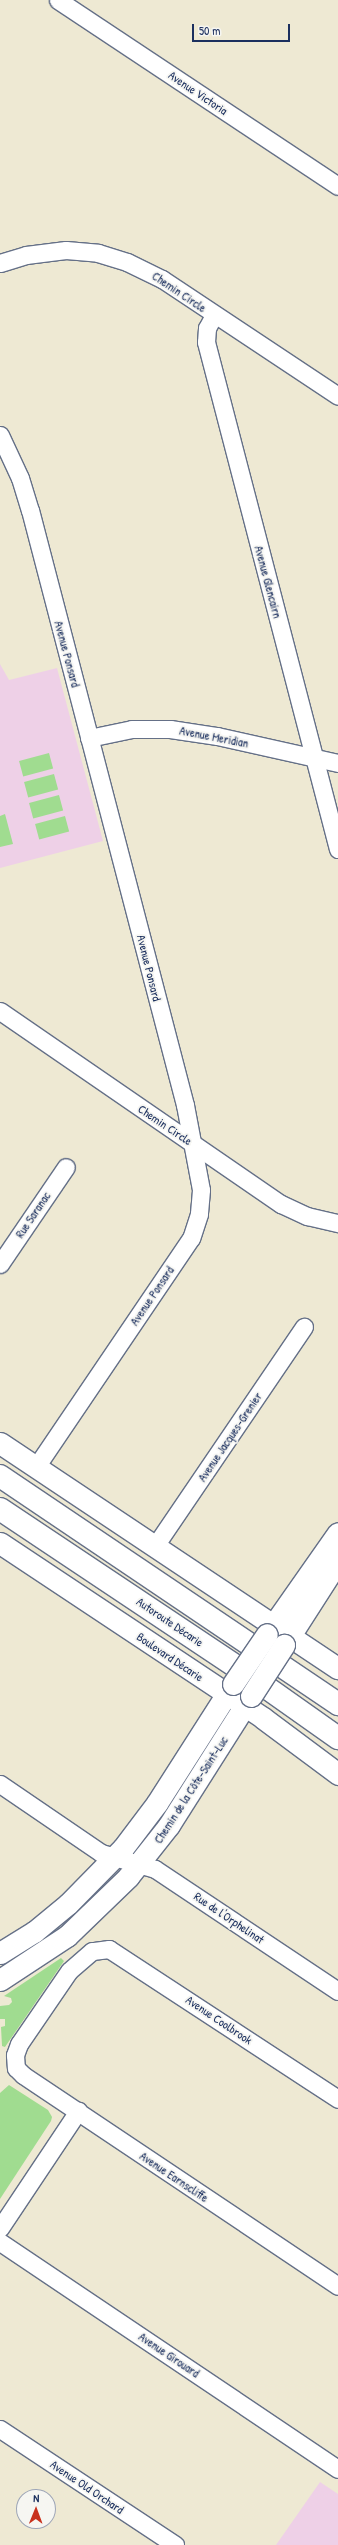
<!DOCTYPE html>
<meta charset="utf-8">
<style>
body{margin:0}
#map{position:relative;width:338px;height:2545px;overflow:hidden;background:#eee9d3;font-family:"Patrick Hand",sans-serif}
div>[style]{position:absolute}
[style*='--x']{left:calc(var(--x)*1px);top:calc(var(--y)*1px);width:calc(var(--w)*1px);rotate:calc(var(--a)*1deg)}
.built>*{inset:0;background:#eed0e7}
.green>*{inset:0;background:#a0dc90;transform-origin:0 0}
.roads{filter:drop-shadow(1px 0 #657087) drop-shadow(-1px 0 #657087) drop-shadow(0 1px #657087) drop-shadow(0 -1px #657087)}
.minor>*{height:17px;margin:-8.5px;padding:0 8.5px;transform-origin:8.5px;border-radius:8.5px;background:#fff}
.major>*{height:21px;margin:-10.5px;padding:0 10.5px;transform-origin:10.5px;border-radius:10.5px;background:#fff}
.highway>*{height:22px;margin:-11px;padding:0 11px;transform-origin:11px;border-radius:11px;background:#fff}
.bridges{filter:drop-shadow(1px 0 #657087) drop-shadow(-1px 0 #657087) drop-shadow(0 1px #657087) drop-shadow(0 -1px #657087)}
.major-bridge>*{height:21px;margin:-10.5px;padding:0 10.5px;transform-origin:10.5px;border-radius:10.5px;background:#fff}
span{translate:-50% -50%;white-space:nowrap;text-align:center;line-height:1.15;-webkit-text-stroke:3.5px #f6f6f2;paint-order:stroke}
.street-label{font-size:12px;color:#1b2f5e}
.north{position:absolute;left:16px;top:2489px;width:40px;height:40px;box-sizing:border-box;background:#f6f6f2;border:1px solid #9ea6b7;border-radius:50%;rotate:1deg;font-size:11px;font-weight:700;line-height:16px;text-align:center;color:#1b2f5e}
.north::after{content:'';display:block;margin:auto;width:14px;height:18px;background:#c8321e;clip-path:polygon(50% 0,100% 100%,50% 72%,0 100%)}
.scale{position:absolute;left:192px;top:24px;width:98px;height:18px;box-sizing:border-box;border:2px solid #1b2f5e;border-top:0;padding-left:5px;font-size:12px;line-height:14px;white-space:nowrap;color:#1b2f5e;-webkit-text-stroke:3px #f6f6f2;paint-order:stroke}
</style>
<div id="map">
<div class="built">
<div style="clip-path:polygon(0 664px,9px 680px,57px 668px,103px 841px,0 868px)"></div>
<div style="clip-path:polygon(320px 2482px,338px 2494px,338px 2545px,276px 2545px)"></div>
</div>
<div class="green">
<div style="left:49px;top:753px;width:16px;height:31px;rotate:75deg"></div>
<div style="left:54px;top:774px;width:16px;height:31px;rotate:75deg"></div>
<div style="left:59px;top:795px;width:16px;height:31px;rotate:75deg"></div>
<div style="clip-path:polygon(5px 814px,13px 844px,0 847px,0 816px)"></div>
<div style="left:65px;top:816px;width:16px;height:31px;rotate:75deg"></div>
<div style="clip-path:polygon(61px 1958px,64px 1961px,5px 2047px,2px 2046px,1px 2027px,5px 2026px,5px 2019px,0 2019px,0 2006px,9px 2005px,12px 2002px,11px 1998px,4px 1996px)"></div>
<div style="clip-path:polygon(9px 2085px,48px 2110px,52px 2117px,51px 2121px,0 2199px,0 2093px)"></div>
</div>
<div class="roads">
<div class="minor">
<div style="--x:58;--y:0;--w:336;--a:33.6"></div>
<div style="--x:0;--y:263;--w:27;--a:-17"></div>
<div style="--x:26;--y:255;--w:40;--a:-7.1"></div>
<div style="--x:66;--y:250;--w:32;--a:5"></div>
<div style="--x:98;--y:253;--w:30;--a:17"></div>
<div style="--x:127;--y:262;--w:39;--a:26"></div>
<div style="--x:162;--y:279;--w:211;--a:33.6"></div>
<div style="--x:214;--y:315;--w:15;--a:118"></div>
<div style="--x:207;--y:328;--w:14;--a:94"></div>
<div style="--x:206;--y:342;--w:524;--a:75.41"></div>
<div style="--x:0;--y:435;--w:47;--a:65.1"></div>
<div style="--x:20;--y:478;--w:34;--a:73"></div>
<div style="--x:30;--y:510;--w:615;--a:75.4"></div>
<div style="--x:185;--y:1105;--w:86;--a:79.3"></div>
<div style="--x:201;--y:1190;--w:24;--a:95"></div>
<div style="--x:199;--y:1214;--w:25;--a:108"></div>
<div style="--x:191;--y:1238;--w:277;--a:124.1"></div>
<div style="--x:89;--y:738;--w:44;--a:-11.8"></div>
<div style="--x:132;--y:729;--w:38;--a:0"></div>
<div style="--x:170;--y:729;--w:48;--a:8.5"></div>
<div style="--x:217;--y:736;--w:124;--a:12.6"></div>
<div style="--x:0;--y:1011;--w:341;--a:34.5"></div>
<div style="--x:281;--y:1204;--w:29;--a:25"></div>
<div style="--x:307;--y:1216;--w:32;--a:13"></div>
<div style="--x:0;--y:1264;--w:117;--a:-55.8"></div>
<div style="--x:155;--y:1546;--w:265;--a:-55.8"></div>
<div style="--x:0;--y:1784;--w:122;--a:34.3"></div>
<div style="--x:101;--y:1853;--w:56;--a:16.5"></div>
<div style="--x:155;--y:1869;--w:220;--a:33.7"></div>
<div style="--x:338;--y:2099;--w:274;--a:-146.8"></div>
<div style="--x:109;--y:1949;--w:17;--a:173"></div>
<div style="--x:92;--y:1951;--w:30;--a:139"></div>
<div style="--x:69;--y:1971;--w:88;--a:124.4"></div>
<div style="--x:19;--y:2044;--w:12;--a:110"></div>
<div style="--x:15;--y:2055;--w:13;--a:86"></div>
<div style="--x:16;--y:2068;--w:10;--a:45"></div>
<div style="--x:23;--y:2075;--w:379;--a:33.8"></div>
<div style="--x:0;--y:2228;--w:141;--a:-56.3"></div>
<div style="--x:0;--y:2242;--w:407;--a:33.9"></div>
<div style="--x:0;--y:2429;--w:210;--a:33.5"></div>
</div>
<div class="major">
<div style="--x:0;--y:1443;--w:406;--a:33.7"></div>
<div style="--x:0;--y:1543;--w:316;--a:33.6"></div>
<div style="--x:263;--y:1718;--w:94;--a:36.7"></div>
<div style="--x:267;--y:1634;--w:123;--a:-54.9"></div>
<div style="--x:284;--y:1645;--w:100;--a:-57.3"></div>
<div style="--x:0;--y:1953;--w:40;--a:-32"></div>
<div style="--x:34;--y:1932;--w:44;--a:-39.5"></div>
<div style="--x:68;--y:1904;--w:78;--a:-45.5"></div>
<div style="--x:123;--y:1848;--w:56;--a:-52.9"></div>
<div style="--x:157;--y:1803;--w:141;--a:-57.4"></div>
<div style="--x:0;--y:1980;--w:80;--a:-33.3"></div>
<div style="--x:67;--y:1936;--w:85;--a:-44"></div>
<div style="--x:128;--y:1877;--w:66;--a:-51.7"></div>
<div style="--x:169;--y:1825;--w:153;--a:-57.6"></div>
</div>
<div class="highway">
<div style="--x:0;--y:1476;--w:408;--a:34"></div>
<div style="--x:0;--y:1509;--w:296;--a:33.7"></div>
<div style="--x:246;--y:1673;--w:113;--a:35.2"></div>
</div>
</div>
<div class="bridges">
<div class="major-bridge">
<div style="--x:233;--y:1684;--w:60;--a:-55.8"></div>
<div style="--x:251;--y:1696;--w:61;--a:-57.1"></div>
</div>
</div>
<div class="street-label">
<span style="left:198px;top:93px;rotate:34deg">Avenue Victoria</span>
<span style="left:179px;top:292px;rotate:34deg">Chemin Circle</span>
<span style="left:268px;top:582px;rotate:75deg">Avenue Glencairn</span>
<span style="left:67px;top:654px;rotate:75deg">Avenue Ponsard</span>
<span style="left:214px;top:737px;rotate:11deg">Avenue Meridian</span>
<span style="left:149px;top:968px;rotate:76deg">Avenue Ponsard</span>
<span style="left:165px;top:1125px;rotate:34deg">Chemin Circle</span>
<span style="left:33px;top:1215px;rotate:-56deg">Rue Saranac</span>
<span style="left:152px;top:1296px;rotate:-56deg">Avenue Ponsard</span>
<span style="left:230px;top:1437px;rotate:-56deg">Avenue Jacques-Grenier</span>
<span style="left:170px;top:1622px;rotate:34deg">Autoroute Décarie</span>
<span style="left:170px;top:1657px;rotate:34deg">Boulevard Décarie</span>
<span style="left:191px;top:1790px;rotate:-57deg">Chemin de la Côte-Saint-Luc</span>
<span style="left:229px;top:1918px;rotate:34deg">Rue de l'Orphelinat</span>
<span style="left:219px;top:2020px;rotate:34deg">Avenue Coolbrook</span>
<span style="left:174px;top:2177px;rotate:34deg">Avenue Earnscliffe</span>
<span style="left:169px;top:2355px;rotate:34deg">Avenue Girouard</span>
<span style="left:87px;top:2487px;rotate:34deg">Avenue Old Orchard</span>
</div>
<div class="north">N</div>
<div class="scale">50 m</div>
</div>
